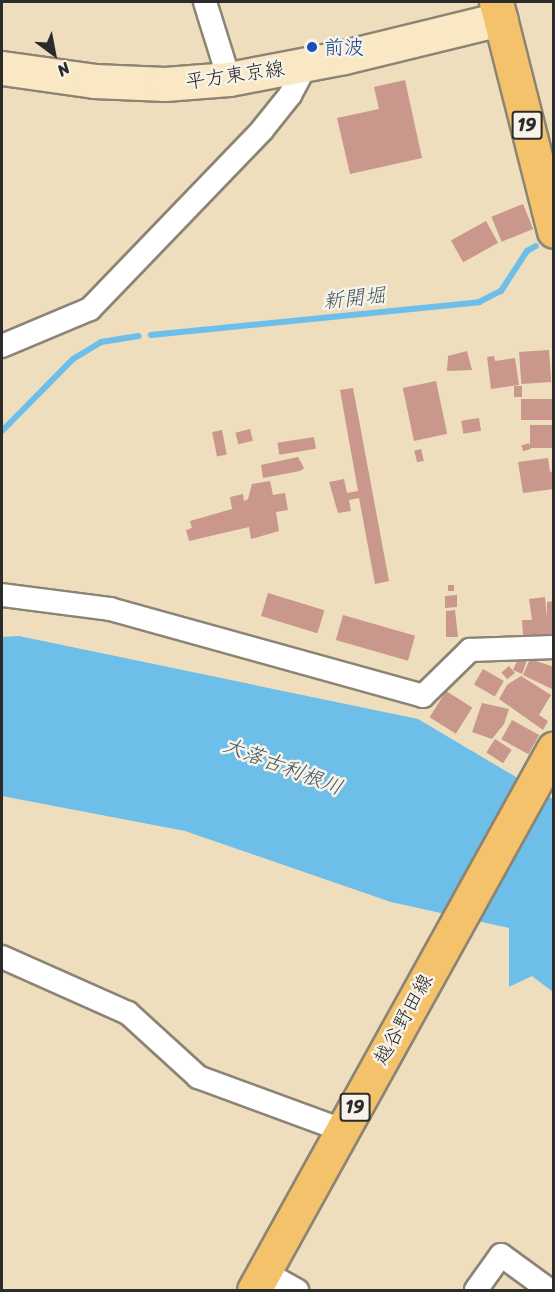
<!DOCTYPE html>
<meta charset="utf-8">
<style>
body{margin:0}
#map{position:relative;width:555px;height:1292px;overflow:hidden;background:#eedebd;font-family:Sriracha,"Klee One",sans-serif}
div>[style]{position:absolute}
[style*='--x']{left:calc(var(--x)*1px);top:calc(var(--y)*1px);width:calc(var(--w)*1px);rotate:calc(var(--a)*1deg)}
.water>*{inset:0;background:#6dbee8}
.stream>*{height:6px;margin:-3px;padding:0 3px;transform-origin:3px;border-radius:3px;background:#6dbee8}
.building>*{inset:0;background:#c9978b;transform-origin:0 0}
.roads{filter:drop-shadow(2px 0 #8c8474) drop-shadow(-2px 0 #8c8474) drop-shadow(0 2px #8c8474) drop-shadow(0 -2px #8c8474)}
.minor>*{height:22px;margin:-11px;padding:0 11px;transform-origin:11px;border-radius:11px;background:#fff}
.secondary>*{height:33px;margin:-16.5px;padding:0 16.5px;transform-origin:16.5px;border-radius:16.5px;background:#fae7c3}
.primary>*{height:33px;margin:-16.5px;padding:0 16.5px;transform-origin:16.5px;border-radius:16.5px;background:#f3c26a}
.dots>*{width:16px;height:16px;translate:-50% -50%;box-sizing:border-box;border:3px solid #f7f3e8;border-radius:50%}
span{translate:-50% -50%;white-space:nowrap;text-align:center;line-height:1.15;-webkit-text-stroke:5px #f7f3e8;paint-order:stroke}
.shield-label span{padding:2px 4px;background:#f7f3e8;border:2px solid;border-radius:4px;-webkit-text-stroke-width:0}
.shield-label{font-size:18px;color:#2b2b2b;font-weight:700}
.transit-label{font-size:20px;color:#164399}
.left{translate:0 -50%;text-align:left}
.street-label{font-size:20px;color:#2b2b2b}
.water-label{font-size:21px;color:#3f5764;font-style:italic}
.frame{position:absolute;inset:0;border:3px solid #2b2b2b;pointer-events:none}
.north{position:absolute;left:24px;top:24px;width:60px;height:60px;-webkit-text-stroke:4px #f7f3e8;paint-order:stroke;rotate:148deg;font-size:16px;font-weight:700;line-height:24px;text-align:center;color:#2b2b2b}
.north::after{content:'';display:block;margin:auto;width:21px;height:27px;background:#2b2b2b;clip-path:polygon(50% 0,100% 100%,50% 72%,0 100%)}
</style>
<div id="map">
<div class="water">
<div style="clip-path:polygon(19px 636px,418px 719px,553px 799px,553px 992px,532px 976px,509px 987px,509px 928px,391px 902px,185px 831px,2px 796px,2px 637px)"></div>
</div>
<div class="stream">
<div style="--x:151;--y:335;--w:330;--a:-5.7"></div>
<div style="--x:479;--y:302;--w:25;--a:-27"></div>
<div style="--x:501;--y:291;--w:48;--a:-57"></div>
<div style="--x:527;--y:251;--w:10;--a:-29"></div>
<div style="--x:2;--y:431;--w:101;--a:-45.4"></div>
<div style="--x:73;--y:359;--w:33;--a:-31"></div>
<div style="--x:101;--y:342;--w:38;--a:-9"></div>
</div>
<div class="building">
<div style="clip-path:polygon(405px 80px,422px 158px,350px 174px,337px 118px,379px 109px,374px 87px)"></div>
<div style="left:523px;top:204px;width:27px;height:34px;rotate:68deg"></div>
<div style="left:486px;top:221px;width:25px;height:40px;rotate:61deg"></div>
<div style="left:549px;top:350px;width:32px;height:30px;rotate:86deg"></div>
<div style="clip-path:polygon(467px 351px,472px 370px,447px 371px,448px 356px)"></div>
<div style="clip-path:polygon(494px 356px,495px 361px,515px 358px,519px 385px,491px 389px,487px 357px)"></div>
<div style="left:436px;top:381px;width:54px;height:34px;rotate:78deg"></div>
<div style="left:514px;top:386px;width:8px;height:11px"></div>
<div style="clip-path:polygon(353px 388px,389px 581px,375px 584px,359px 498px,349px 500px,351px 511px,338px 513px,329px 482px,344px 479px,347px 493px,358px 491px,340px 390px)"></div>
<div style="left:554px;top:399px;width:21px;height:33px;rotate:90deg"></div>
<div style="left:479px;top:418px;width:13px;height:18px;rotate:81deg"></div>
<div style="left:554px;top:425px;width:23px;height:24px;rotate:90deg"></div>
<div style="left:250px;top:429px;width:12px;height:15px;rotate:76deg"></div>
<div style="left:222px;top:430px;width:25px;height:10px;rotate:79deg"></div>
<div style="left:314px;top:437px;width:12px;height:37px;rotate:81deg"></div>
<div style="left:529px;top:443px;width:6px;height:8px;rotate:72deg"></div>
<div style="left:421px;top:449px;width:12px;height:7px;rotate:76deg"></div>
<div style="clip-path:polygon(298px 457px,304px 468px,300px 471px,263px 478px,261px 465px)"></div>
<div style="clip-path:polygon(548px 458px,550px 472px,554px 471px,554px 489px,523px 493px,518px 462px)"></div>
<div style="clip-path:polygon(270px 481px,273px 495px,285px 493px,288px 510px,276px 512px,279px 531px,251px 539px,249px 527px,189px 541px,186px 530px,192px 528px,190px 521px,232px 509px,230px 497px,243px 494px,244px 501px,248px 499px,252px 484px)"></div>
<div style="left:448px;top:585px;width:6px;height:6px"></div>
<div style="left:268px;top:593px;width:59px;height:24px;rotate:17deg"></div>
<div style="clip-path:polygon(457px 595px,457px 607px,445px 608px,445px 596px)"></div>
<div style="clip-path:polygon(545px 597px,547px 618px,547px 602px,554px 601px,554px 634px,523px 635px,522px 620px,532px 620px,529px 599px)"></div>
<div style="clip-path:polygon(455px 610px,458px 637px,446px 637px,446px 611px)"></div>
<div style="left:343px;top:615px;width:75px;height:26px;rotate:16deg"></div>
<div style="clip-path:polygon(528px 658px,522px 674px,513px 670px,518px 659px)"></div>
<div style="clip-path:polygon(530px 659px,554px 667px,554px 690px,523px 675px)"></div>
<div style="left:509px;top:666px;width:9px;height:10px;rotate:49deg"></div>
<div style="left:483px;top:669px;width:24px;height:18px;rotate:30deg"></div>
<div style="clip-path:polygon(521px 676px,551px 695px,539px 715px,548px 721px,543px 730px,499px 699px,507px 685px)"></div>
<div style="left:446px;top:691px;width:31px;height:31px;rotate:32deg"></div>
<div style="clip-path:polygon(482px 703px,509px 709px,504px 724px,492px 739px,472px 732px)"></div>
<div style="left:512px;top:720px;width:31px;height:22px;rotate:29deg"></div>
<div style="left:495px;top:739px;width:20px;height:16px;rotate:33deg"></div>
</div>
<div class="roads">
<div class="minor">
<div style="--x:205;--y:2;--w:81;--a:72.7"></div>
<div style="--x:2;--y:346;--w:95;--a:-22.8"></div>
<div style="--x:90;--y:309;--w:248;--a:-46.1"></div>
<div style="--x:262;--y:130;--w:45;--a:-51.3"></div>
<div style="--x:290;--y:95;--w:34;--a:-62"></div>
<div style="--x:2;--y:595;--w:109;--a:7.4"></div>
<div style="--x:110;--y:609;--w:325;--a:15.5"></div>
<div style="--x:423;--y:696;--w:66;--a:-44.4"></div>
<div style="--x:470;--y:650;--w:84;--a:-2"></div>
<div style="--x:2;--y:957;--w:138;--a:24"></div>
<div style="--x:128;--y:1013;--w:95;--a:42.4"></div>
<div style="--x:198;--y:1077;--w:153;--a:20.2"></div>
<div style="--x:264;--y:1272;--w:38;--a:29"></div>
<div style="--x:476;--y:1290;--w:43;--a:-54.5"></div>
<div style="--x:501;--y:1255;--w:59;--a:36.1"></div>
</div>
<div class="secondary">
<div style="--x:2;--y:68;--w:93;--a:8"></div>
<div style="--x:94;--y:81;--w:71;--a:2.4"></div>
<div style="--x:165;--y:84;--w:64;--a:-4.5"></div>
<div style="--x:229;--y:79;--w:117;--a:-10.8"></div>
<div style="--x:344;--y:57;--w:161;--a:-13.7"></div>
</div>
<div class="primary">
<div style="--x:496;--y:2;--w:236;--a:75.8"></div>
<div style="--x:254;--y:1290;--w:619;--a:-61.04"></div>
</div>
</div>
<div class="dots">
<div style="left:312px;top:47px;background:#1a4fb4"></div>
</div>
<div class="shield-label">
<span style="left:527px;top:125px">19</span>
<span style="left:355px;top:1107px">19</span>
</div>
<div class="transit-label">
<span class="left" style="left:324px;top:47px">前波</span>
</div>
<div class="street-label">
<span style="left:235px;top:75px;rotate:-8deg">平方東京線</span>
<span style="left:403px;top:1019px;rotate:-61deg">越谷野田線</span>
</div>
<div class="water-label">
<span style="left:354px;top:298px;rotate:-6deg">新開堀</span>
<span style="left:283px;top:766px;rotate:21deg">大落古利根川</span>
</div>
<div class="frame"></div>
<div class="north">N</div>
</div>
